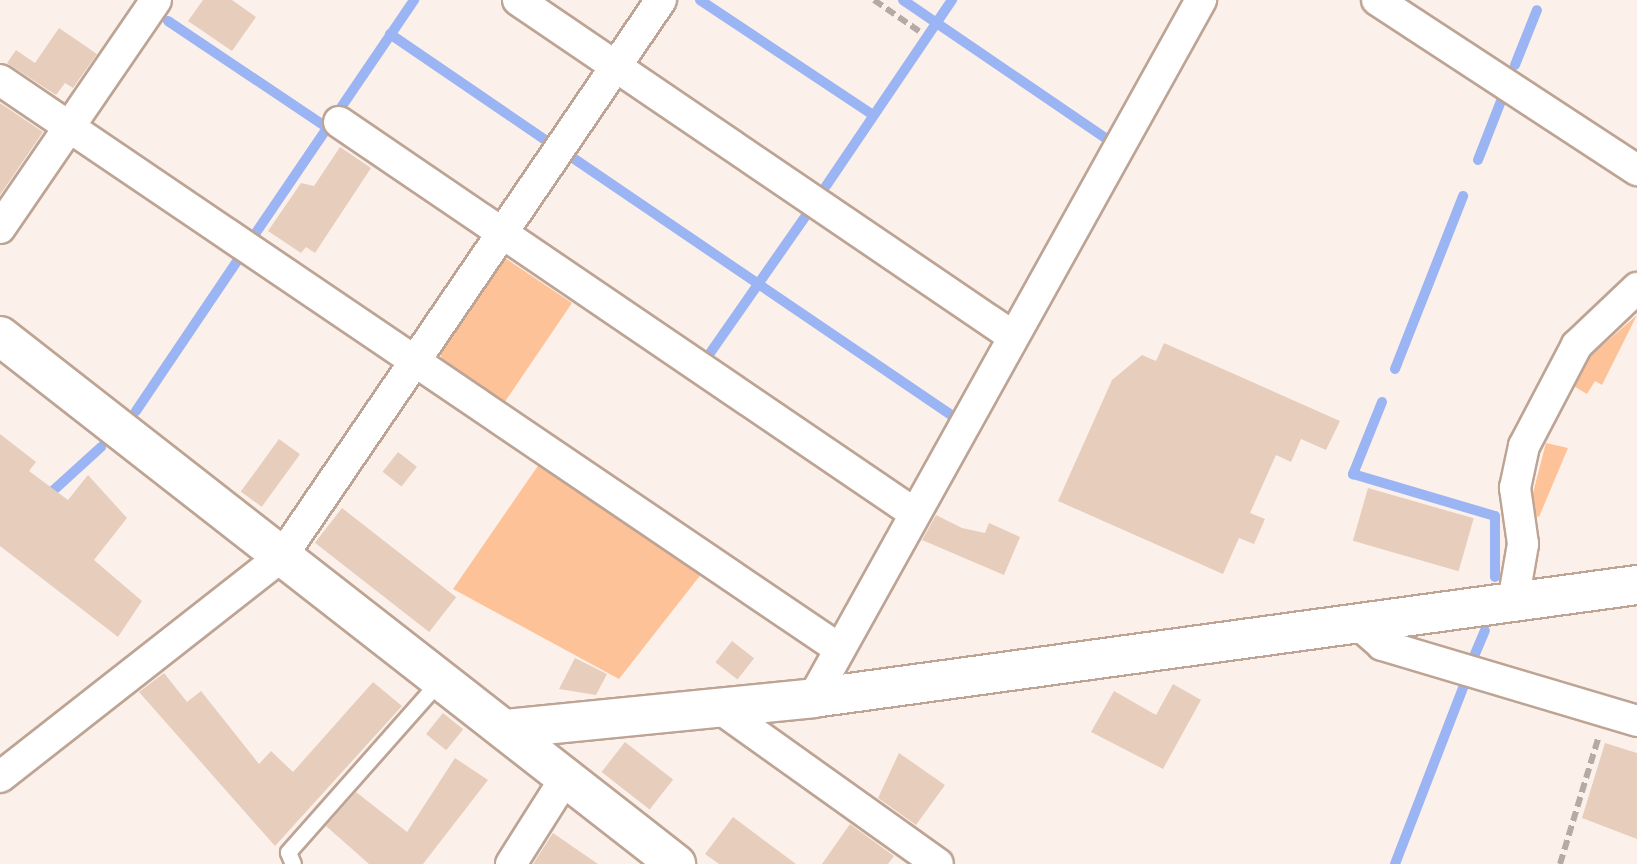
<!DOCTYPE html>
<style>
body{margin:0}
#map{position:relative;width:1637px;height:864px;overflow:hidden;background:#fcf1ea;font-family:"Fira Sans",sans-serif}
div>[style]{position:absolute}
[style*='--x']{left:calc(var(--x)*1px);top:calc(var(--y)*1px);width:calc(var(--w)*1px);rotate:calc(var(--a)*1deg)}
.green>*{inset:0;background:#fec298}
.stream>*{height:10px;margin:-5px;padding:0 5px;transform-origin:5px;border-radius:5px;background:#9bb4f4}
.building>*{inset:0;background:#e7cdbc;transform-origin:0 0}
.path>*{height:6px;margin-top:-3px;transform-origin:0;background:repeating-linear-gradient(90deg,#b6aba4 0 10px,transparent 0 15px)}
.roads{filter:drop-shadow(2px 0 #bda494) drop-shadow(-2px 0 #bda494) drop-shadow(0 2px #bda494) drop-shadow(0 -2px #bda494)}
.service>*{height:15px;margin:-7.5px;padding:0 7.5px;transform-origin:7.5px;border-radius:7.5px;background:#fff}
.minor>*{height:30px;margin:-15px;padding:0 15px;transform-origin:15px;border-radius:15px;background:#fff}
.tertiary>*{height:38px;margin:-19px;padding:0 19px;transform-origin:19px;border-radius:19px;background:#fff}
span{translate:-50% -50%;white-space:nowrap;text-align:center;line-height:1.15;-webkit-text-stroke:8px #fff;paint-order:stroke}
</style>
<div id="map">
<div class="green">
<div style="clip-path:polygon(505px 258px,572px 303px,502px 406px,444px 367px,440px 353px)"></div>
<div style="clip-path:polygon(1637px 315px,1602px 385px,1595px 381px,1587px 394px,1572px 385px,1587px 359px)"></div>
<div style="clip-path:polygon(1546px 443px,1568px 448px,1539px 517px,1528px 512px)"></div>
<div style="clip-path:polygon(544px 457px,706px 568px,619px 679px,453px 589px)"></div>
</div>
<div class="stream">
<div style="--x:700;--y:0;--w:208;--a:33.6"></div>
<div style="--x:903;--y:0;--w:250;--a:34.3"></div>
<div style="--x:168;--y:21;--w:196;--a:33.8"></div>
<div style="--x:390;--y:34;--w:190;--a:34.3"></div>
<div style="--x:1515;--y:65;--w:59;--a:-68.2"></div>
<div style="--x:573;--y:158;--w:463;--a:34.2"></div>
<div style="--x:1478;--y:160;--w:63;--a:-68.7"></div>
<div style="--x:826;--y:186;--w:225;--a:-55.9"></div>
<div style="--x:253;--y:237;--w:287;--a:-55.8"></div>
<div style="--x:708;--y:356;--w:169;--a:-55.1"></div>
<div style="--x:1395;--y:369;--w:186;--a:-68.5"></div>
<div style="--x:1382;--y:402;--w:78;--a:111.9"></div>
<div style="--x:1353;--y:474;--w:148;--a:16.5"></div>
<div style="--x:1495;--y:516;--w:61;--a:90"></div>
<div style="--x:136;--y:411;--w:189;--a:-56"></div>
<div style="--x:45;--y:498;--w:76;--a:-42.3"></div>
<div style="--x:1472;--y:661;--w:33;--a:-67"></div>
<div style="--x:1395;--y:864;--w:197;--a:-68.9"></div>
</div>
<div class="building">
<div style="clip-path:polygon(203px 0,232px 0,256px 17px,232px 51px,188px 21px)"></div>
<div style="clip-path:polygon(59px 28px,97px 54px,73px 88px,65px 83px,56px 95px,7px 63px,16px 50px,35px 63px)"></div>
<div style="clip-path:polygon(0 103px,43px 132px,0 195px)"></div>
<div style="clip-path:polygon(340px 147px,371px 168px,315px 253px,306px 247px,301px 253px,268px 231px,301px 183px,314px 186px)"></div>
<div style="clip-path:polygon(1164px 343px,1340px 421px,1326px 450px,1301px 439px,1291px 462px,1276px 455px,1250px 513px,1265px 519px,1254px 544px,1239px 538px,1223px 574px,1058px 501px,1112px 380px,1142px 355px,1156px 361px)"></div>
<div style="clip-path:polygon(0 434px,36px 462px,29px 471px,68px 500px,88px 475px,127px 518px,94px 560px,142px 601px,118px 637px,0 546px)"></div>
<div style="left:279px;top:439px;width:26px;height:65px;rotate:36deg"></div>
<div style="left:398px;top:452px;width:24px;height:25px;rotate:38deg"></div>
<div style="left:1368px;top:488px;width:110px;height:55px;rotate:16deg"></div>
<div style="left:342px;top:508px;width:145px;height:44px;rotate:38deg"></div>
<div style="clip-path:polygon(936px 515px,962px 528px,985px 533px,989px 523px,1020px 537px,1004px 575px,922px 540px)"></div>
<div style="left:732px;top:641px;width:28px;height:27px;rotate:38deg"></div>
<div style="clip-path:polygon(575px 658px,607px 674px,596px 695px,559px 689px)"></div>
<div style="clip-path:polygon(164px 673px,187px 702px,201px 691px,259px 764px,271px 751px,293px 772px,373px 682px,402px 706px,275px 846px,139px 692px)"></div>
<div style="clip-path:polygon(1173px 684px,1201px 700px,1163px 769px,1091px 732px,1114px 691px,1156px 715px)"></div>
<div style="left:443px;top:713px;width:26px;height:27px;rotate:39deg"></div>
<div style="left:625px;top:742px;width:61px;height:38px;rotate:38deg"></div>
<div style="clip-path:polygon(1605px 743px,1637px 753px,1637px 839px,1582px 818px)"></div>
<div style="clip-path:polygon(899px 753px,945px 785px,916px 825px,878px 798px)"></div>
<div style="clip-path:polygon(455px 758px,488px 780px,423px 864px,369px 864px,326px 826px,356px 792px,407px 832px)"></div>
<div style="clip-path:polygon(733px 817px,796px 864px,719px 864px,705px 854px)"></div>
<div style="clip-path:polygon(850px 824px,894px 856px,888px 864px,822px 864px)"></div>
<div style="clip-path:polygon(553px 833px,598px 864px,533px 864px)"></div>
</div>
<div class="path">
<div style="--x:874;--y:0;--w:55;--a:34.6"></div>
<div style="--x:1560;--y:864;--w:131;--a:-73.1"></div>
</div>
<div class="roads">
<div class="service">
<div style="--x:293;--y:864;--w:13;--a:-113"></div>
<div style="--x:288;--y:852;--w:231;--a:-48.5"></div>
</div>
<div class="minor">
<div style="--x:518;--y:0;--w:596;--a:34.2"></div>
<div style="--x:1377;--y:0;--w:311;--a:33.2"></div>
<div style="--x:0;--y:80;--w:1009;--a:34.13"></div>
<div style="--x:339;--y:122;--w:692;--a:34.22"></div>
<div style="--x:0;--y:228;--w:276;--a:-55.6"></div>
<div style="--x:1513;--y:602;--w:59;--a:-80.2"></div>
<div style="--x:1523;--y:544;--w:57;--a:-98.1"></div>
<div style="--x:1515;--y:488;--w:43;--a:-77.9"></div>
<div style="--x:1524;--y:446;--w:114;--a:-62.3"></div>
<div style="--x:1577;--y:345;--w:83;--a:-43.5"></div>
<div style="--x:1356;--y:622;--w:35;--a:41"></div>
<div style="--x:1382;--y:645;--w:266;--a:16.6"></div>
<div style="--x:813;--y:698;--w:799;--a:-60.93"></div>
<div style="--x:718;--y:707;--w:270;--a:35.5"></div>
<div style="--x:0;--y:777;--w:358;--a:-38.1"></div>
<div style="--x:282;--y:556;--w:673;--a:-55.72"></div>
<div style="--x:511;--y:864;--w:103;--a:-57.7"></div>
</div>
<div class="tertiary">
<div style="--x:0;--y:336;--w:858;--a:37.99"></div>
<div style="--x:505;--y:729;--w:310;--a:-5.7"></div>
<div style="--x:813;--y:698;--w:832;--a:-7.81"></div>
</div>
</div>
</div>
